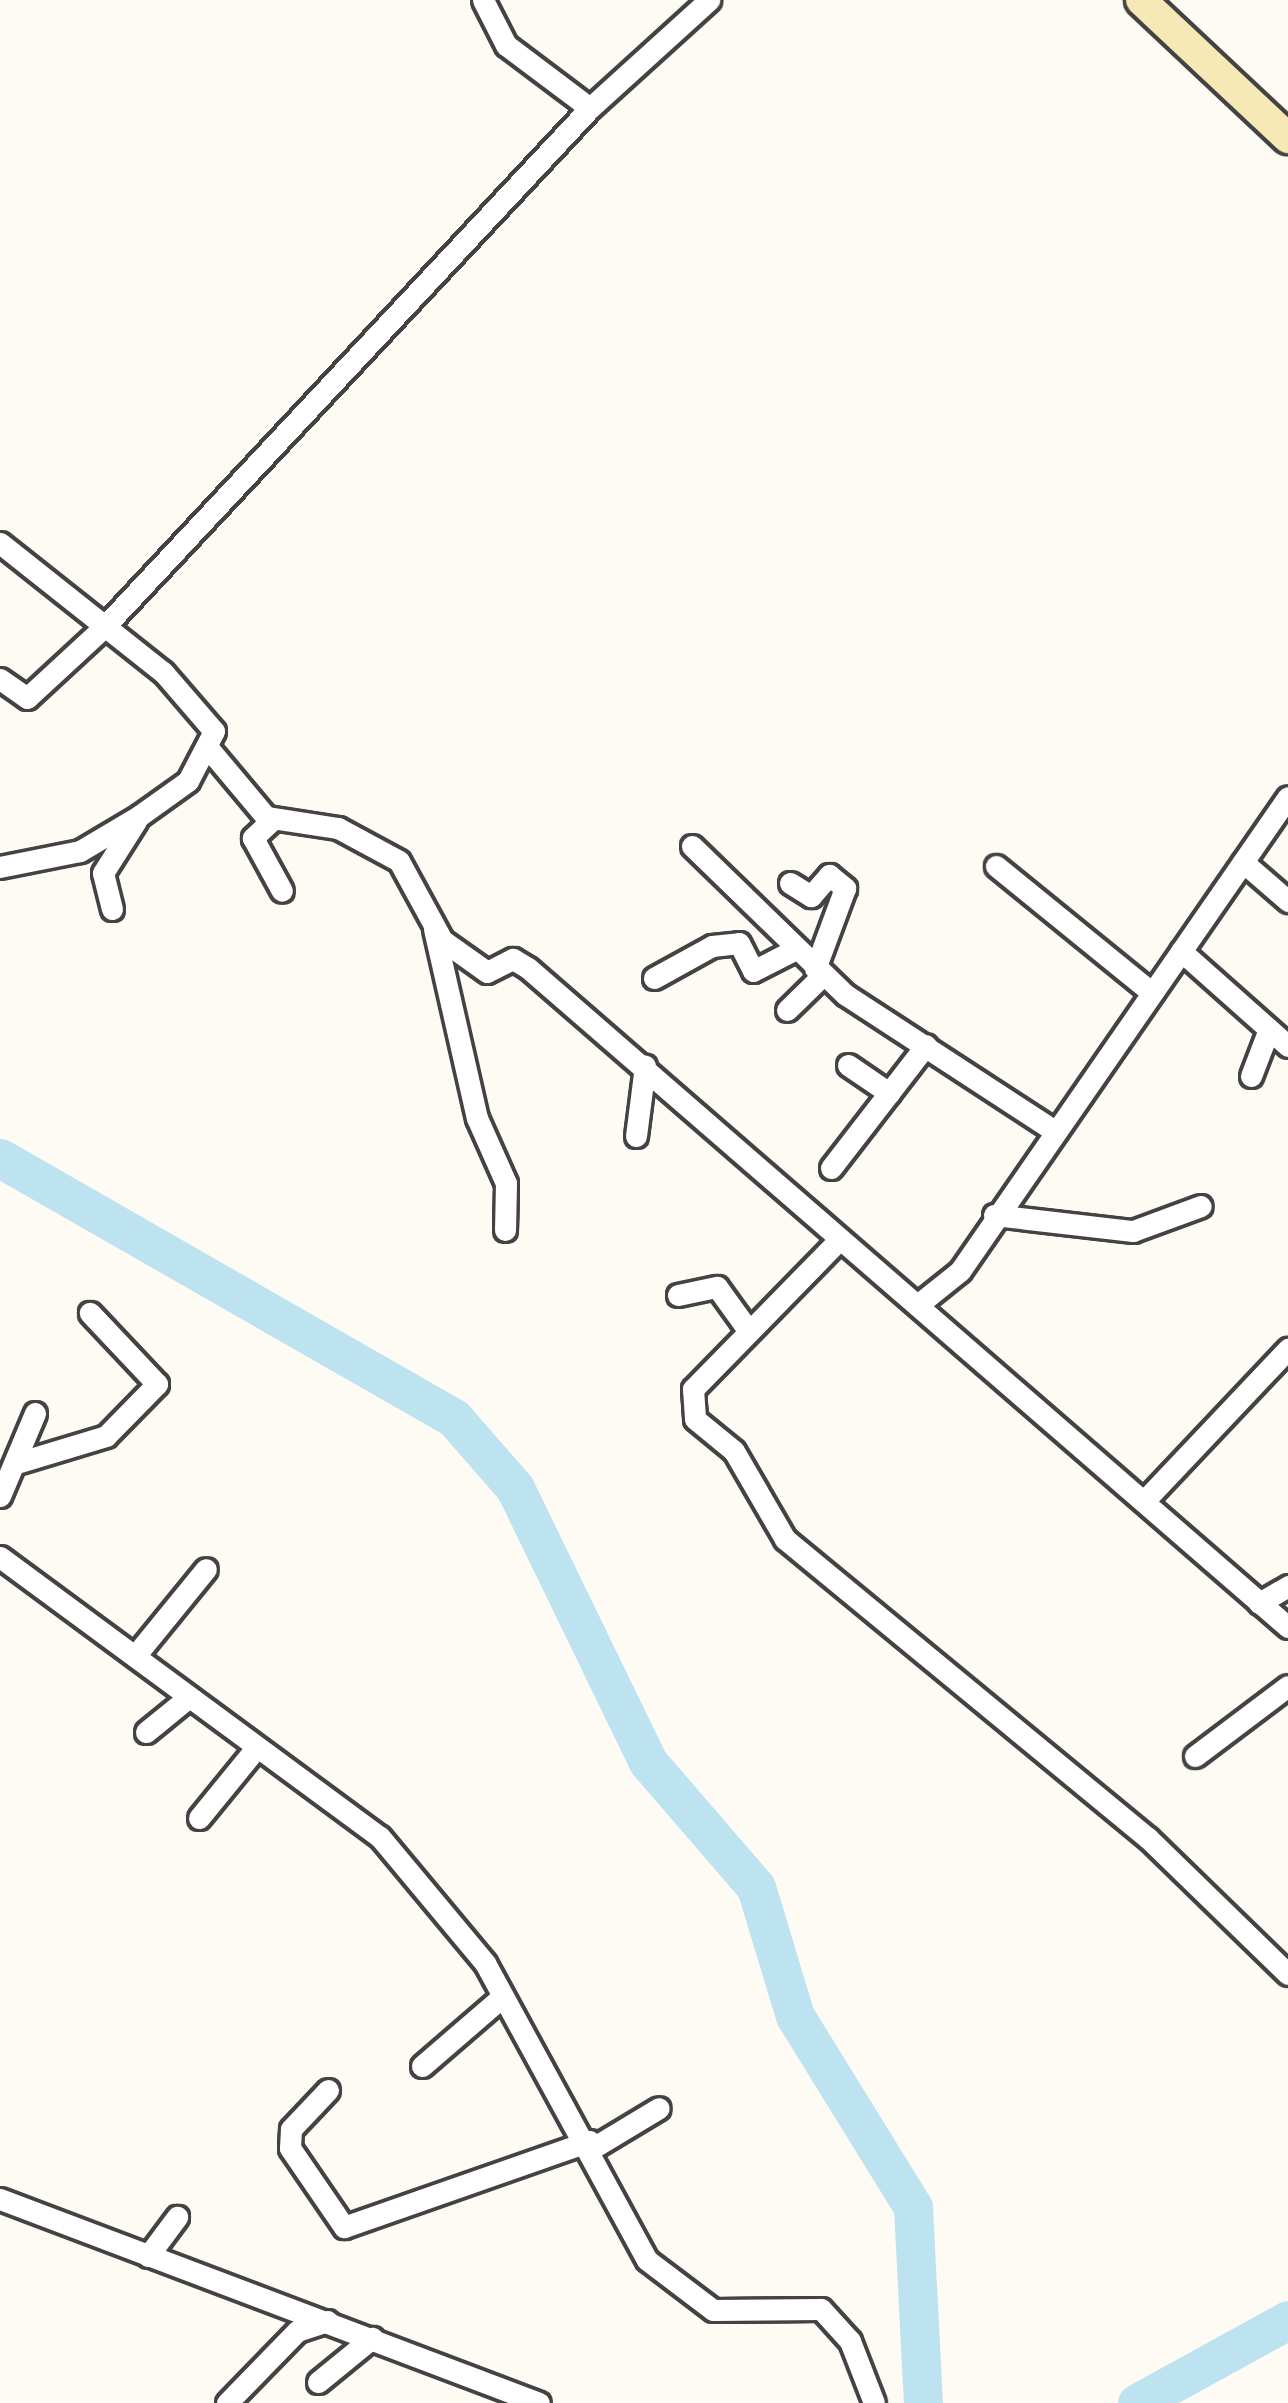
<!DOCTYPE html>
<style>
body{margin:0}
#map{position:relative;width:1288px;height:2403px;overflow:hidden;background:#fefbf4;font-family:Merriweather,serif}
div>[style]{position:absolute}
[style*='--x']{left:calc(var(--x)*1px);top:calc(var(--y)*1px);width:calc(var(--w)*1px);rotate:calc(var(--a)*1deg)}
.river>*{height:39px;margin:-19.5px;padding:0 19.5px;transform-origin:19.5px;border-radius:19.5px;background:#bde3f0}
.roads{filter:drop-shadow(3px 0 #434343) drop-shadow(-3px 0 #434343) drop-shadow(0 3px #434343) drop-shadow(0 -3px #434343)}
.street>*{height:21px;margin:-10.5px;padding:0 10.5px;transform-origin:10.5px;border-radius:10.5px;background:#fff}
.secondary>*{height:30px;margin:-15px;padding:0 15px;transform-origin:15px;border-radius:15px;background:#f7e9b6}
span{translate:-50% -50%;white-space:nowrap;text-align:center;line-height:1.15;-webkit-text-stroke:12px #fff;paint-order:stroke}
</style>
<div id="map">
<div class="river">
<div style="--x:0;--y:1158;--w:523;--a:29.8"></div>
<div style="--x:454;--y:1418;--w:93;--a:48.9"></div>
<div style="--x:515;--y:1488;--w:305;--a:64.1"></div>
<div style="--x:648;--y:1762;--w:165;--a:49.2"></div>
<div style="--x:756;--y:1887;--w:135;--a:73.2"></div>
<div style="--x:795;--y:2016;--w:225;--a:58.3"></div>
<div style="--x:913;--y:2207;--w:196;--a:87.1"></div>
<div style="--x:1137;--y:2403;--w:172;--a:-28.8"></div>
</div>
<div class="roads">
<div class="street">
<div style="--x:483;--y:0;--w:51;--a:62.9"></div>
<div style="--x:506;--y:45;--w:105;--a:36.9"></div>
<div style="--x:0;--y:543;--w:208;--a:38.4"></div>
<div style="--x:163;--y:672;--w:78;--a:49.2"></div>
<div style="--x:214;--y:731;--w:56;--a:117.5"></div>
<div style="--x:188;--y:781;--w:60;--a:144.5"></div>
<div style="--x:139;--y:816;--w:69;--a:149.3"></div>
<div style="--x:80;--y:851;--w:82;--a:168.7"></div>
<div style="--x:0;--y:679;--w:33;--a:35"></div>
<div style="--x:27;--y:698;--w:108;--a:-42.7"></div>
<div style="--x:106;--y:625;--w:708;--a:-46.89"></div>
<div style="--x:590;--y:108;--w:161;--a:-42.2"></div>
<div style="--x:209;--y:749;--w:89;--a:50"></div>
<div style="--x:266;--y:817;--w:73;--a:8.7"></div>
<div style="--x:338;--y:828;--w:69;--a:28.4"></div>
<div style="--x:399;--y:861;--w:90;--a:61.4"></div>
<div style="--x:442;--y:940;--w:55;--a:35.4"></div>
<div style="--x:487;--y:972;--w:29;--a:-27"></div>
<div style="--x:513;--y:959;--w:17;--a:31"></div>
<div style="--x:528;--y:968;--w:1006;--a:40.93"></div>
<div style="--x:271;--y:821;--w:25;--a:137"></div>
<div style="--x:253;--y:838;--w:60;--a:61.3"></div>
<div style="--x:692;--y:846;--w:214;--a:44.1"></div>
<div style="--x:846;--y:995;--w:247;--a:33.1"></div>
<div style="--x:1243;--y:862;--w:60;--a:40.9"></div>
<div style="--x:996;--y:866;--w:201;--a:39.1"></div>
<div style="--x:790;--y:883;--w:25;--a:32"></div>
<div style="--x:811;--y:896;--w:28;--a:-49"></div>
<div style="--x:829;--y:875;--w:21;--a:39"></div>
<div style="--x:845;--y:888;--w:86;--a:110.3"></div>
<div style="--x:112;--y:909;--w:37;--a:-104"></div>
<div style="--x:103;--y:873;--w:62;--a:-57.6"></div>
<div style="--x:434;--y:929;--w:194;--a:77.2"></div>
<div style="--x:477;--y:1118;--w:71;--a:66"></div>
<div style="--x:506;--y:1183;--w:47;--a:91.2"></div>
<div style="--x:1181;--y:951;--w:143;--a:41.6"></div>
<div style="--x:654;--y:978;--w:66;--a:-28.9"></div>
<div style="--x:712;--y:946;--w:27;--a:-6"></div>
<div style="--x:739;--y:943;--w:31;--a:63"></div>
<div style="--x:753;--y:971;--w:48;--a:-27.1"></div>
<div style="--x:787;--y:1010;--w:49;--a:-44.2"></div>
<div style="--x:848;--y:1065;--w:50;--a:34.3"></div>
<div style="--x:1251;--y:1076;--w:50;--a:-69"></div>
<div style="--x:636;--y:1136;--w:71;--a:-82.7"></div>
<div style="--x:831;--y:1168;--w:155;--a:-52.3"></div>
<div style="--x:994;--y:1215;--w:140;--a:6.6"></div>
<div style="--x:1133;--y:1231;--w:72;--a:-20.2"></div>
<div style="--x:835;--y:1244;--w:203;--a:134.4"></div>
<div style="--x:693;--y:1389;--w:30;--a:86"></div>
<div style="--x:695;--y:1419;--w:50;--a:39.4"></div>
<div style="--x:734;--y:1451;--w:102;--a:59.9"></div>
<div style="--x:785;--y:1539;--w:470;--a:39.5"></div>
<div style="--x:1148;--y:1838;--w:195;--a:44.2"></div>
<div style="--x:678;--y:1295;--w:40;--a:-12"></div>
<div style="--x:717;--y:1287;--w:53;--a:54.2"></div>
<div style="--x:920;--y:1303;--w:51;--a:-38.7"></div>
<div style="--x:960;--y:1271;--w:576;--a:-55.32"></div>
<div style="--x:20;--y:1462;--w:90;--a:-16.8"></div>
<div style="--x:106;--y:1436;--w:73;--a:-45.6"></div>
<div style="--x:157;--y:1384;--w:98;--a:-133.3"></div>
<div style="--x:0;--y:1496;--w:90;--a:-67.1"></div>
<div style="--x:1146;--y:1499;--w:207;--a:-46.6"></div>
<div style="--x:0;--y:1557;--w:472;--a:36.4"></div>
<div style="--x:380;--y:1837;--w:164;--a:50.2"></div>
<div style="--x:485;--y:1963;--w:338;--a:61.4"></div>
<div style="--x:647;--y:2260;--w:83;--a:37.1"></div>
<div style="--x:713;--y:2310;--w:108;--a:-0.5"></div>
<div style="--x:821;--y:2309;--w:43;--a:47.8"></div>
<div style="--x:850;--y:2341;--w:66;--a:68.8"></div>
<div style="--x:1259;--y:1603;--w:34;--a:-30"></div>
<div style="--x:135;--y:1656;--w:112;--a:-50.8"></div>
<div style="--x:146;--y:1732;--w:49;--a:-39.2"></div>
<div style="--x:1195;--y:1756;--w:116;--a:-37"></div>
<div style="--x:199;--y:1818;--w:90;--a:-50.8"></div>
<div style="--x:422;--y:2066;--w:106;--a:-40.8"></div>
<div style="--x:328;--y:2090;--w:54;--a:133.5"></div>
<div style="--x:291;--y:2129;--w:19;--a:93"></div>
<div style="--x:290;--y:2148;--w:96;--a:55.6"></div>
<div style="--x:344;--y:2227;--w:260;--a:-19.3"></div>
<div style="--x:591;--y:2149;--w:79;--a:-31.1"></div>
<div style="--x:0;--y:2199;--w:576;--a:20.73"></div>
<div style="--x:148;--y:2256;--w:49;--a:-53.4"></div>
<div style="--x:318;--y:2382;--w:70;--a:-39.2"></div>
<div style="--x:227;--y:2403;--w:100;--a:-45.8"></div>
<div style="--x:297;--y:2331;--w:32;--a:-18"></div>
</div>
<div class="secondary">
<div style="--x:1141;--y:0;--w:202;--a:43.2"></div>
</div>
</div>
</div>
